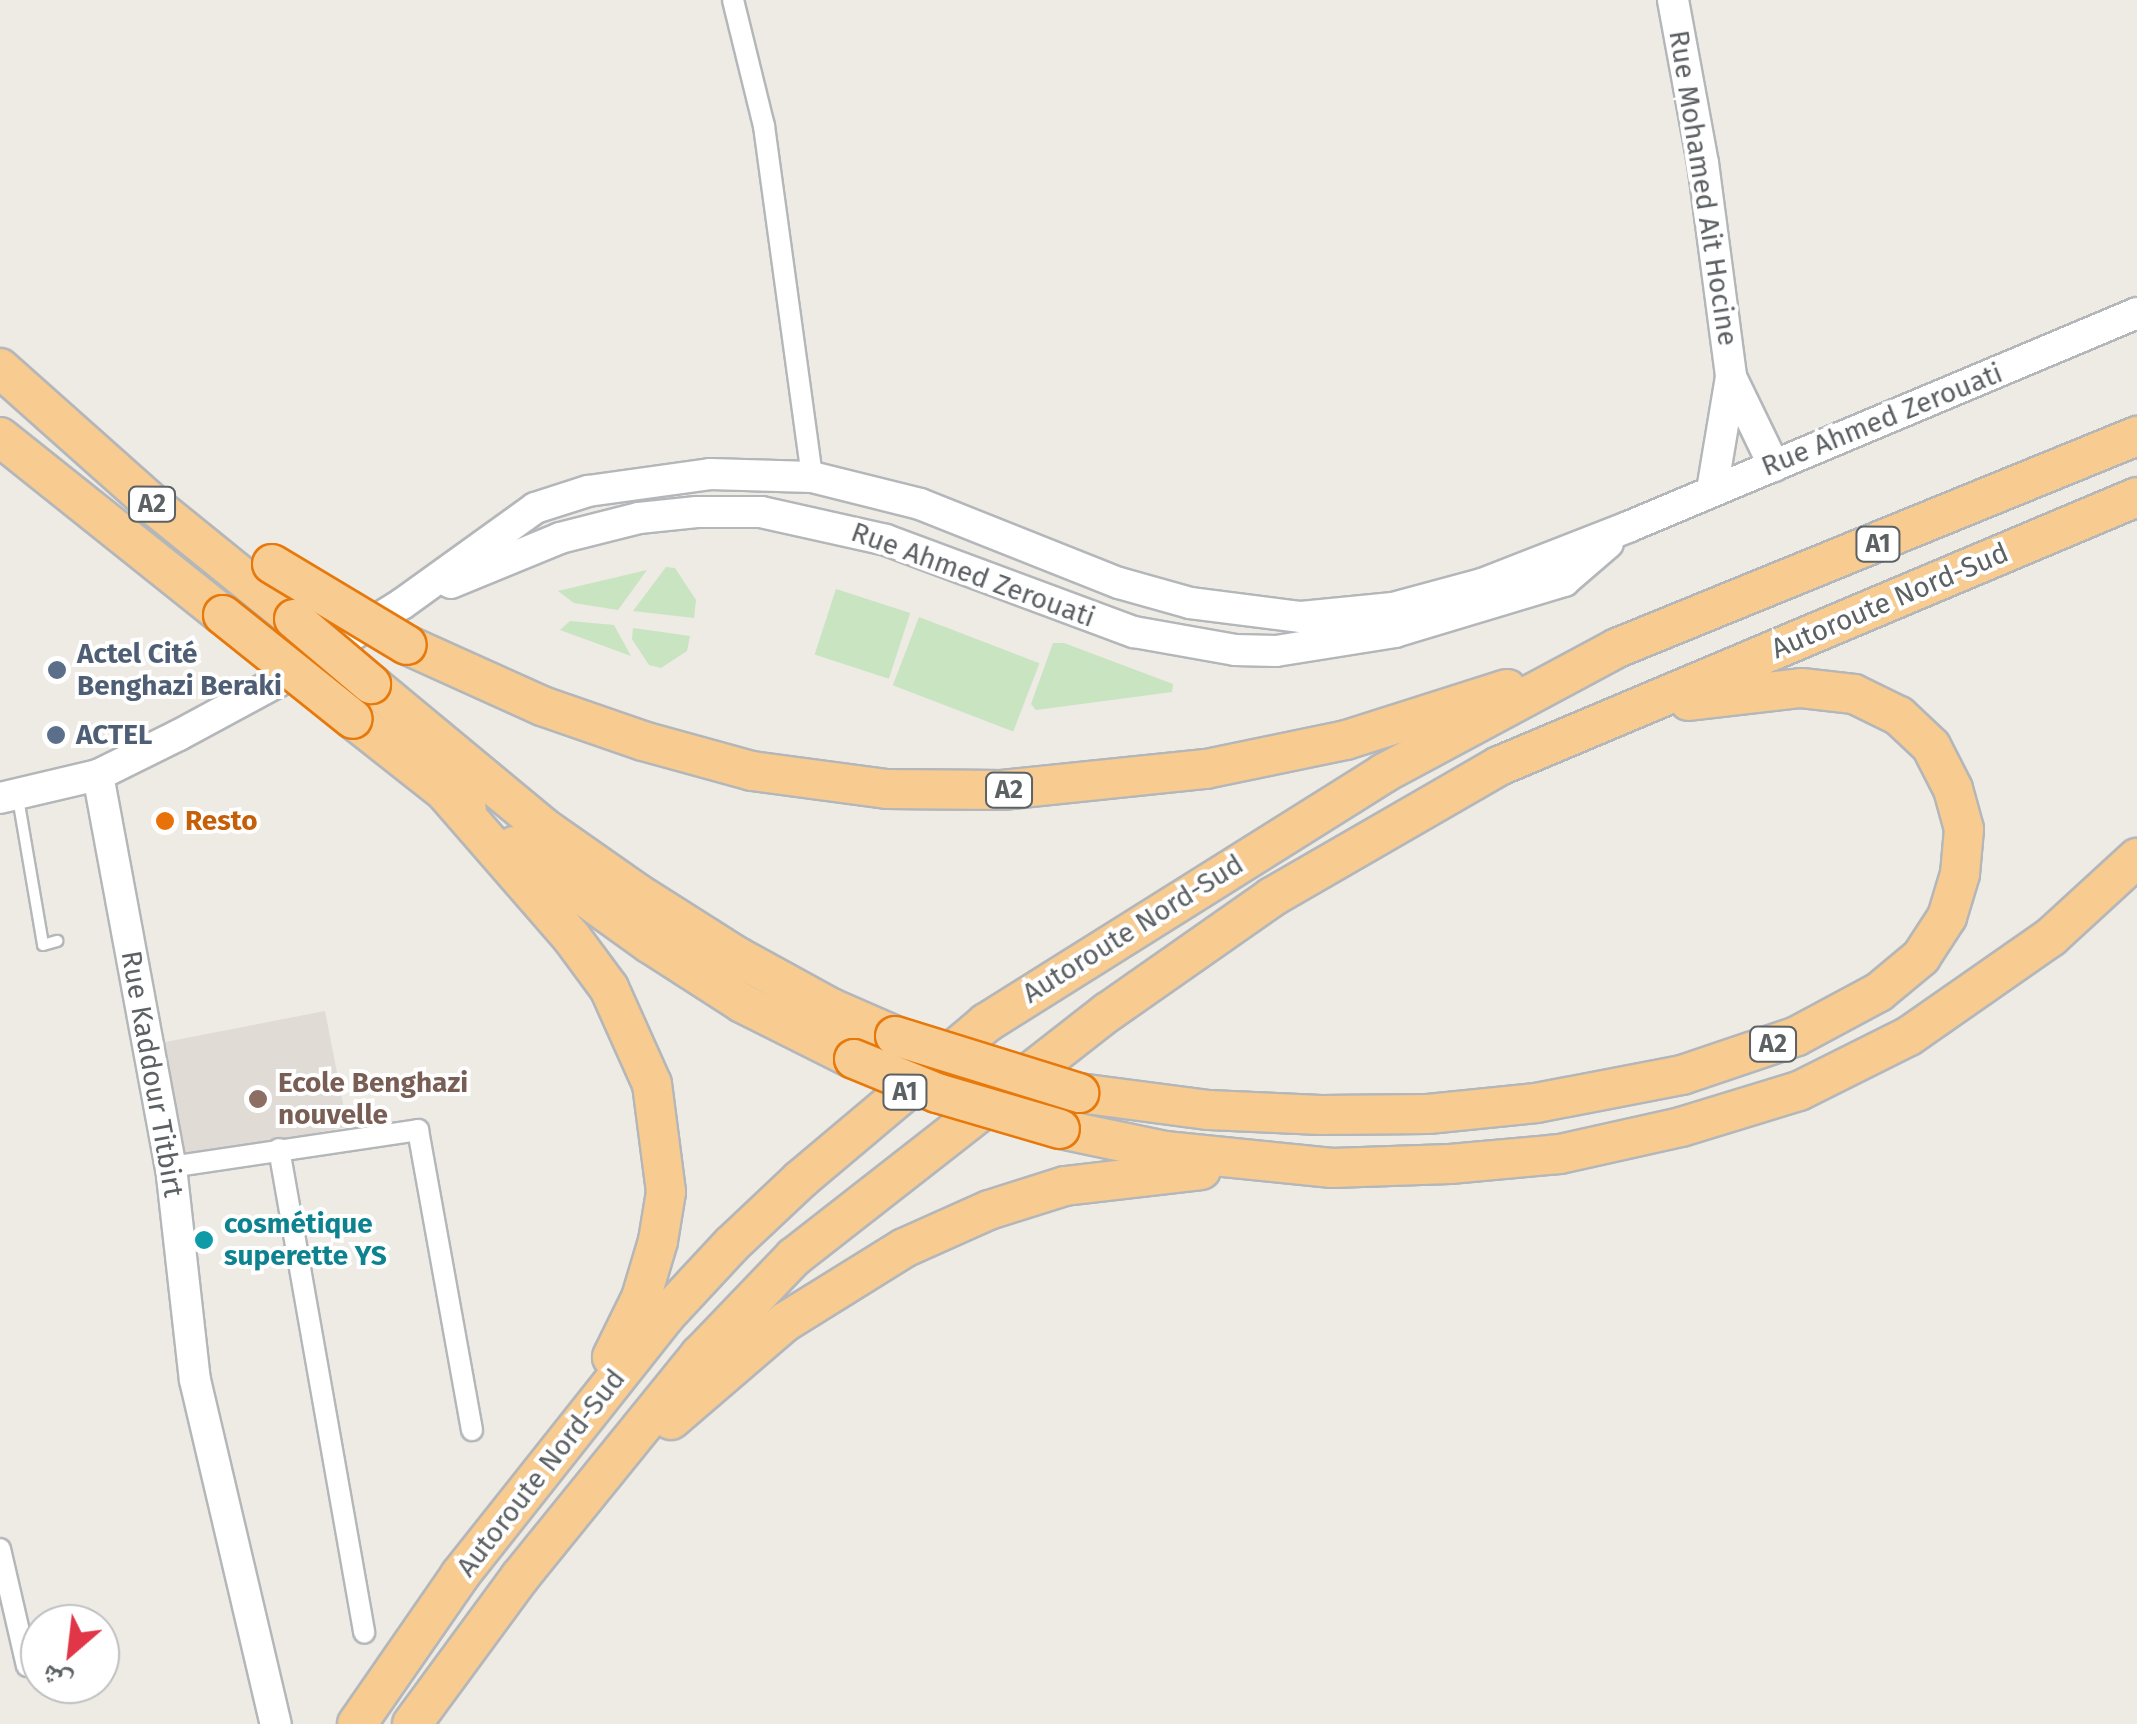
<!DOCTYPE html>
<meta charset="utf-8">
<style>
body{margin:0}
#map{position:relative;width:2137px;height:1724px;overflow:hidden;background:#eeeae4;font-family:"Fira Sans","Noto Naskh Arabic",sans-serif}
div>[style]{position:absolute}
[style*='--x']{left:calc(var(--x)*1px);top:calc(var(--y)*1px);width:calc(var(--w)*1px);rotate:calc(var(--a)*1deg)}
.education>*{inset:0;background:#e0dbd5;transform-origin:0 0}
.green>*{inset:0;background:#c8e4c1;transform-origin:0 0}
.roads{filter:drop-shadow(2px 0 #b4b7ba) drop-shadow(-2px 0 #b4b7ba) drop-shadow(0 2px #b4b7ba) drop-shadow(0 -2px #b4b7ba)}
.lane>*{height:10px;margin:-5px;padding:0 5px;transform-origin:5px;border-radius:5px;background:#fff}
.street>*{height:20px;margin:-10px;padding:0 10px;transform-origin:10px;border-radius:10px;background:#fff}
.secondary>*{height:30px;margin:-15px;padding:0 15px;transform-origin:15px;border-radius:15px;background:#fff}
.highway>*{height:38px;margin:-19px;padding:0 19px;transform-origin:19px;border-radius:19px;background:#f8cb90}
.bridges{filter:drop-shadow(2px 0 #e7790b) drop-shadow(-2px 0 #e7790b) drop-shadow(0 2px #e7790b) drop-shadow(0 -2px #e7790b)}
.highway-bridge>*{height:38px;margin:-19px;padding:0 19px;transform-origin:19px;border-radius:19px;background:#f8cb90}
.dots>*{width:28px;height:28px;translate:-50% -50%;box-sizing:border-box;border:5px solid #fff;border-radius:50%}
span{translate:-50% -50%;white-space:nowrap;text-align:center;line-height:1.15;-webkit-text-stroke:8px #fff;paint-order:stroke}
.shield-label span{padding:2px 8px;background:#fff;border:2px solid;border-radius:8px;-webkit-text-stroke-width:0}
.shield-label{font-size:25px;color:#5c6164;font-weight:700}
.street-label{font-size:28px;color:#5c6164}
.service-label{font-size:28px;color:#4e5e75;font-weight:700}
.left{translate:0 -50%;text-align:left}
.food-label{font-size:28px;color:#c56008;font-weight:700}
.education-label{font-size:28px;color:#785e54;font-weight:700}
.culture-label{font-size:28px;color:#0d838f;font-weight:700}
.north{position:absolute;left:20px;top:1604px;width:100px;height:100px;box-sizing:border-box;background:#fff;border:2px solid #bec0c1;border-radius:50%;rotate:208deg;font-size:28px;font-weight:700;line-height:40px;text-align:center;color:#5c6164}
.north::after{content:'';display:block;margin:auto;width:35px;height:45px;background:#e13648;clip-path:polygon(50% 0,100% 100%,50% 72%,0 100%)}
</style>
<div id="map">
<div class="education">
<div style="left:325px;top:1011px;width:118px;height:165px;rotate:79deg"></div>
</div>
<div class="green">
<div style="clip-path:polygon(666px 567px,675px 568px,696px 600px,694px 618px,633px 611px)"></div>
<div style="clip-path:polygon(647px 570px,618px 610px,574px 603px,558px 591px)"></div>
<div style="left:836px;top:589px;width:78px;height:69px;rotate:18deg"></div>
<div style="left:919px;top:617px;width:129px;height:73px;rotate:21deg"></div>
<div style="clip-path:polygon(570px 621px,614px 625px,631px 656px,560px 630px)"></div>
<div style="clip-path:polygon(633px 628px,690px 636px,687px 651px,661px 668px,649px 665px,632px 639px)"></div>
<div style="clip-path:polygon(1053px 643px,1064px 643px,1173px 684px,1172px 692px,1036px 710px,1031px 704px)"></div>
</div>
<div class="roads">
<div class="lane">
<div style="--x:18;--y:798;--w:149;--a:80.3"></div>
<div style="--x:43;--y:945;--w:15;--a:-16"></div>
</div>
<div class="street">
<div style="--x:733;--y:0;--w:130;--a:76.2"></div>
<div style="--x:764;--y:126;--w:354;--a:82.2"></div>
<div style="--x:279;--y:1149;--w:491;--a:80"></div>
<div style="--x:171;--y:1167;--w:250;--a:-8.5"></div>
<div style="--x:418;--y:1130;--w:305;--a:79.8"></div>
<div style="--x:0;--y:1549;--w:120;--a:77"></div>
</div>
<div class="secondary">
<div style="--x:1673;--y:0;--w:166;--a:79.6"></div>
<div style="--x:1703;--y:163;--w:216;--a:82.5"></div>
<div style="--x:1731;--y:377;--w:116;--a:99.5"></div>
<div style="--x:1731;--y:377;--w:99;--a:64.2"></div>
<div style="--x:451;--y:583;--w:118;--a:-22.4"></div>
<div style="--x:560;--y:538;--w:81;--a:-14.2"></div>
<div style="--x:639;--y:518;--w:58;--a:-5.9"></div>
<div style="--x:697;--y:512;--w:64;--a:0"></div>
<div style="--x:761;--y:512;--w:128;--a:12.6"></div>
<div style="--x:886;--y:540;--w:265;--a:20.4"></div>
<div style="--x:1134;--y:632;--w:103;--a:10.1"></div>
<div style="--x:1235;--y:650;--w:41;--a:1.4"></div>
<div style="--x:1276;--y:651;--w:121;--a:-9.1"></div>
<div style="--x:1395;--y:632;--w:177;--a:-16.8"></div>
<div style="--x:1564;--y:581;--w:58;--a:-40.8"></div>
<div style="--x:98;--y:775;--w:399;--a:79.5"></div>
<div style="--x:171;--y:1167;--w:214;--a:83.6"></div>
<div style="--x:195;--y:1380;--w:353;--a:76.8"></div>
<div style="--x:0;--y:798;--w:101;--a:-13.2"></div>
<div style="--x:98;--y:775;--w:90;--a:-26.3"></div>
<div style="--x:179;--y:735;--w:111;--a:-28.4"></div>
<div style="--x:277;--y:682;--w:147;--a:-32"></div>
<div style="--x:402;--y:604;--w:164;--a:-35.8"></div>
<div style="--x:535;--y:508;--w:56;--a:-17.8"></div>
<div style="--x:588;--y:491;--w:123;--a:-7.9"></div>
<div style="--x:710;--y:474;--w:102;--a:1.7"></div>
<div style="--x:812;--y:477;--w:111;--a:14"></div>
<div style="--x:920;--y:504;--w:214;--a:21.7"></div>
<div style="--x:1119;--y:583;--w:74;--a:15.7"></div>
<div style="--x:1190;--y:603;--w:112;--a:7.2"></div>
<div style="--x:1301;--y:617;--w:92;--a:-5.6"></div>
<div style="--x:1393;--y:608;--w:92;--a:-15.1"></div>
<div style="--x:1482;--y:584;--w:157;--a:-21.3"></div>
<div style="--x:1628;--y:527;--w:552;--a:-22.8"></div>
</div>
<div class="highway">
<div style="--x:0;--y:368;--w:210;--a:41.7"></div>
<div style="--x:157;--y:508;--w:176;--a:39"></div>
<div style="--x:0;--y:437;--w:285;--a:38.6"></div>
<div style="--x:407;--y:645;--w:148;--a:24.3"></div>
<div style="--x:542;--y:706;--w:107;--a:19.1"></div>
<div style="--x:643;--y:741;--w:113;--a:15.4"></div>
<div style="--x:752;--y:771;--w:136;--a:7.6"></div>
<div style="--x:887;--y:789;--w:115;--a:0.5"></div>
<div style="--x:1002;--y:790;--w:205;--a:-5.9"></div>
<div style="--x:1206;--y:769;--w:143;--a:-11.7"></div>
<div style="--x:1346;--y:740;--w:169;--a:-17.6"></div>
<div style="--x:371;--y:684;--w:224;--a:39.7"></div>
<div style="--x:543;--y:827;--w:115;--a:35.1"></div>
<div style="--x:637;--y:893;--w:120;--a:32.4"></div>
<div style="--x:738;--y:957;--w:106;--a:28.7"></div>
<div style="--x:831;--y:1008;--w:70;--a:23.6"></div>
<div style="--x:353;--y:719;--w:145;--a:38.3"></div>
<div style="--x:446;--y:793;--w:192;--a:49"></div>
<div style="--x:572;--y:938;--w:62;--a:53.5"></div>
<div style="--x:609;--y:988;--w:105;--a:65.9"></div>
<div style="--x:652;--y:1084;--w:109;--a:82.6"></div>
<div style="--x:666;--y:1192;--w:50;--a:99.3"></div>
<div style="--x:658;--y:1241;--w:59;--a:106.6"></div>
<div style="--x:641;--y:1298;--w:66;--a:116.2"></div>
<div style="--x:514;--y:846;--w:166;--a:35.7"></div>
<div style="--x:649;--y:943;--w:111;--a:32.8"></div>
<div style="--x:742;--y:1003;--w:125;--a:26.6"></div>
<div style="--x:1079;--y:1093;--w:131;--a:7.5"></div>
<div style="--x:1209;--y:1110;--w:112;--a:2.6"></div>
<div style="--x:1321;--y:1115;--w:107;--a:-0.5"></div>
<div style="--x:1428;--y:1114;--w:109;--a:-5.8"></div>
<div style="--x:1536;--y:1103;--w:149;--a:-10.9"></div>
<div style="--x:1682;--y:1075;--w:121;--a:-18.7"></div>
<div style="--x:1797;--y:1036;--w:93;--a:-28.2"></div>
<div style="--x:1879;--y:992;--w:55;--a:-39.8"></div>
<div style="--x:1921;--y:957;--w:48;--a:-57"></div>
<div style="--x:1947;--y:917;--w:45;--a:-73.2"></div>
<div style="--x:1960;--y:874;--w:45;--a:-84.9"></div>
<div style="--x:1964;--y:829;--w:41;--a:-105.4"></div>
<div style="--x:1953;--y:789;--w:48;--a:-117.1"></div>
<div style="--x:1931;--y:746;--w:44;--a:-136.8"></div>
<div style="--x:1899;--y:716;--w:50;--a:-153.9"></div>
<div style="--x:1854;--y:694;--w:53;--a:-173.5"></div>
<div style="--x:1801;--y:688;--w:113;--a:173.4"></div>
<div style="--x:1060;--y:1129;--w:107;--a:11.8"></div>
<div style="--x:1165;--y:1151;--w:168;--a:5.8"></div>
<div style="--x:1332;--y:1168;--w:118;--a:-1.9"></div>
<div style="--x:1450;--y:1164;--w:110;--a:-5.2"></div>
<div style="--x:1560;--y:1154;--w:124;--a:-12.6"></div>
<div style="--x:1681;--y:1127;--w:123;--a:-17"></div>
<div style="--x:1799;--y:1091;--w:123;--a:-26.6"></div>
<div style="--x:1909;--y:1036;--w:173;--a:-34.9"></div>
<div style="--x:2051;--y:937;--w:117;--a:-42.6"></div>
<div style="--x:671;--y:1420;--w:150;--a:-40.7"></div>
<div style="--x:785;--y:1322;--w:140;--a:-31.9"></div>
<div style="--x:904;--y:1248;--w:93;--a:-24.1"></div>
<div style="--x:989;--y:1210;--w:80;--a:-17.5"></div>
<div style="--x:1065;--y:1186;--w:137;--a:-6.7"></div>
<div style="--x:357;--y:1724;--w:181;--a:-55.3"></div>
<div style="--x:460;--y:1575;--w:330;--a:-51.6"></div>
<div style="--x:665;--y:1316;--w:98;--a:-47.1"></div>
<div style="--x:732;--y:1244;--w:95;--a:-43.3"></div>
<div style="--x:801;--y:1179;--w:242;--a:-40.1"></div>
<div style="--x:986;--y:1023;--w:470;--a:-32.1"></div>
<div style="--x:1384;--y:773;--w:264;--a:-28.2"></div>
<div style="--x:1617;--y:648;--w:562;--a:-22.18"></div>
<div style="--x:412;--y:1724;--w:182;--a:-53.7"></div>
<div style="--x:520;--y:1577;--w:286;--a:-51"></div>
<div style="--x:700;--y:1355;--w:136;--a:-46.2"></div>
<div style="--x:794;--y:1257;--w:398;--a:-38"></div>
<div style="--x:1108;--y:1012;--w:200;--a:-35"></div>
<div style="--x:1272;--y:897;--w:262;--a:-30"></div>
<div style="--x:1499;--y:766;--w:692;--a:-22.86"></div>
</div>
</div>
<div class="bridges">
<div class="highway-bridge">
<div style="--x:272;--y:564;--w:157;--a:31"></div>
<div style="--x:223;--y:615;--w:166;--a:38.7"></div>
<div style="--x:294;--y:619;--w:101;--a:40.2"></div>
<div style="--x:895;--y:1036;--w:193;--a:17.2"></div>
<div style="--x:854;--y:1059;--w:90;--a:22.3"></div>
<div style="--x:937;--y:1093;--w:128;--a:16.3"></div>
</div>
</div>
<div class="dots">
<div style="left:57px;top:670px;background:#5c6f8a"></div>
<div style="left:56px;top:735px;background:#5c6f8a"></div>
<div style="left:165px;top:821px;background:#e8710a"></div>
<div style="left:258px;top:1099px;background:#8d6e63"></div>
<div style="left:204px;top:1240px;background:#0f9aa8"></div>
</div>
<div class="shield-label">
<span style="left:152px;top:504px">A2</span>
<span style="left:1878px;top:544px">A1</span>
<span style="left:1009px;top:790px">A2</span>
<span style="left:1773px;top:1044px">A2</span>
<span style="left:905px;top:1092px">A1</span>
</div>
<div class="street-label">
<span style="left:1703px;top:188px;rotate:81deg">Rue Mohamed Ait Hocine</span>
<span style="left:1882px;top:420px;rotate:-22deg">Rue Ahmed Zerouati</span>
<span style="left:973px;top:575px;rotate:20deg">Rue Ahmed Zerouati</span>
<span style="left:1890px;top:601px;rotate:-23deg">Autoroute Nord-Sud</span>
<span style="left:1133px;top:929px;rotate:-32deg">Autoroute Nord-Sud</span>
<span style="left:152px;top:1074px;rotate:80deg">Rue Kaddour Titbirt</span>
<span style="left:541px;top:1473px;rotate:-52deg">Autoroute Nord-Sud</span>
</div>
<div class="service-label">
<span class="left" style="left:77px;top:670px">Actel Cité<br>Benghazi Beraki</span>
<span class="left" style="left:76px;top:735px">ACTEL</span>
</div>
<div class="food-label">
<span class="left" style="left:185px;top:821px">Resto</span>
</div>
<div class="education-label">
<span class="left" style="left:278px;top:1099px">Ecole Benghazi<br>nouvelle</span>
</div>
<div class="culture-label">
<span class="left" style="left:224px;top:1240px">cosmétique<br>superette YS</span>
</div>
<div class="north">ش</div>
</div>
